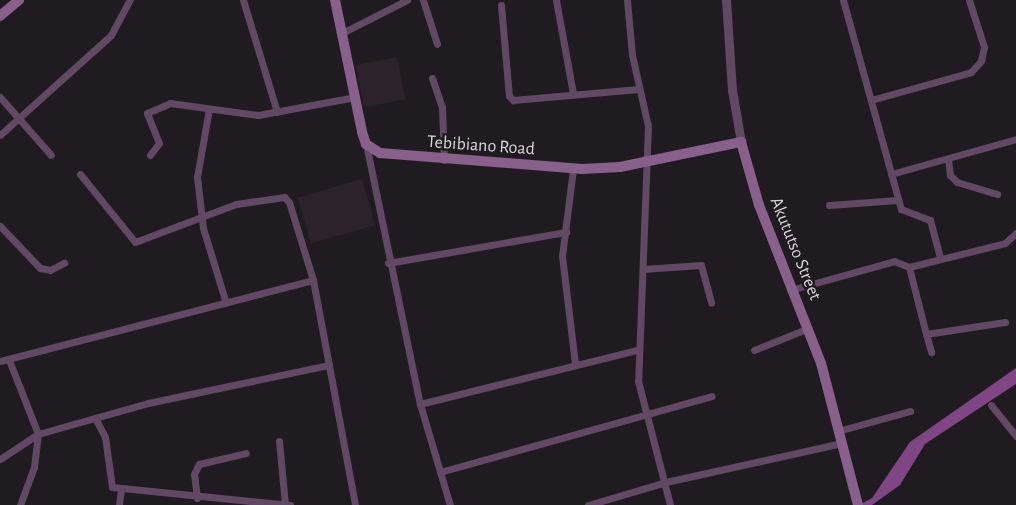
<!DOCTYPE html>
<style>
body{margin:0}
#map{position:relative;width:1016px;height:505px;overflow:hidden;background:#201b20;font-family:"Alegreya Sans",sans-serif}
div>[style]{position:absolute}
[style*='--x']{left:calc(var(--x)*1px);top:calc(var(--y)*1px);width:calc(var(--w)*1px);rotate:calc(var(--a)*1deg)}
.built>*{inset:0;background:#2c222c;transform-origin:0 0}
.water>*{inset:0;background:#804585}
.minor>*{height:7px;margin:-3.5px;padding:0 3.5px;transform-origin:3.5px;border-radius:3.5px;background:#614863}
.tertiary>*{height:9px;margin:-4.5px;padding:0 4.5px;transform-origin:4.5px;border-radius:4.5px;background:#614863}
.secondary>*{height:10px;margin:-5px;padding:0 5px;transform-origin:5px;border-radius:5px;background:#88608b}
span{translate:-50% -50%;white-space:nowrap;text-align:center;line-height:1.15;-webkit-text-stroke:5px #201b20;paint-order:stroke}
.street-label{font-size:18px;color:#d9d6da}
</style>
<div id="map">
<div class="built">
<div style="left:397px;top:57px;width:43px;height:42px;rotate:79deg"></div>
<div style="left:362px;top:179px;width:48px;height:67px;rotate:74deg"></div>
</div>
<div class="water">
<div style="clip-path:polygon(1016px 368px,1016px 384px,925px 444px,900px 485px,872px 505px,859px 505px,872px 498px,910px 442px)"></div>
</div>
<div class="minor">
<div style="--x:243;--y:0;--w:117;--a:73.1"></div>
<div style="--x:423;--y:0;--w:46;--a:72.3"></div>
<div style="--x:556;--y:0;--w:96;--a:79.7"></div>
<div style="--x:627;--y:0;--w:55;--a:84.8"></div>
<div style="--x:632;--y:55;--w:73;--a:77.3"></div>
<div style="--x:648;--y:126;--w:255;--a:92.2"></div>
<div style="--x:638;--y:381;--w:128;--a:75.5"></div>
<div style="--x:843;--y:0;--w:217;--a:74.5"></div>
<div style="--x:901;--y:209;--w:31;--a:21"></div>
<div style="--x:930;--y:220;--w:39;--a:75"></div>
<div style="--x:501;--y:5;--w:91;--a:85"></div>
<div style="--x:509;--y:96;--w:6;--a:45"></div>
<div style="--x:513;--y:100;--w:126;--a:-5"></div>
<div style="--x:342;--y:33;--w:73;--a:-26.9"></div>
<div style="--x:432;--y:78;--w:31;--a:71"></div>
<div style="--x:442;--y:107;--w:53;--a:87.8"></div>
<div style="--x:0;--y:97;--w:77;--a:48.7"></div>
<div style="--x:871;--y:100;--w:104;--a:-15.6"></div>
<div style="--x:971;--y:72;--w:15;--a:-48"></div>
<div style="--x:981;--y:61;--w:14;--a:-78"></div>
<div style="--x:984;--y:47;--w:49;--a:-107.7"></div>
<div style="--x:209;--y:109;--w:69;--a:100"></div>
<div style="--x:197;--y:177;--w:51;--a:83.3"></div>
<div style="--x:203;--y:228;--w:78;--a:73"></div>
<div style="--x:0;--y:135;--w:149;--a:-42"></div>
<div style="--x:111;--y:35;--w:40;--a:-62"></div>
<div style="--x:366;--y:144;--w:266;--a:78.3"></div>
<div style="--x:420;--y:404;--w:105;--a:73.5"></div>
<div style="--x:150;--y:155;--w:15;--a:-53"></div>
<div style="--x:159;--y:143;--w:32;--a:-112"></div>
<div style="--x:147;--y:113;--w:25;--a:-23"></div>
<div style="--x:170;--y:103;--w:89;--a:7.8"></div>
<div style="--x:258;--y:115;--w:99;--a:-10.5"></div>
<div style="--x:948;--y:159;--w:16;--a:83"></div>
<div style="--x:950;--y:175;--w:10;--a:45"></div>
<div style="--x:957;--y:182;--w:42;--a:16.7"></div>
<div style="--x:573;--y:169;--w:88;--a:97.2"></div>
<div style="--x:562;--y:256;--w:109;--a:83.1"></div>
<div style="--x:80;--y:174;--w:87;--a:51"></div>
<div style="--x:135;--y:242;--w:108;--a:-20.6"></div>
<div style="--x:236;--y:204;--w:49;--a:-8.3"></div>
<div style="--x:284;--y:197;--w:7;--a:45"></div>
<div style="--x:289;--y:202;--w:82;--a:72.9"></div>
<div style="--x:313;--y:280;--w:229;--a:79.4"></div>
<div style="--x:891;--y:174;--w:130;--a:-15.6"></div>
<div style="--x:829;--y:205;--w:69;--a:-4.1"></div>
<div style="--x:0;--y:226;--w:58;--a:46.4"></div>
<div style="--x:40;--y:268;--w:10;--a:11"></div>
<div style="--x:50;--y:270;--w:16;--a:-27"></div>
<div style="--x:388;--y:263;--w:181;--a:-9.9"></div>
<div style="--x:909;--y:267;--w:69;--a:75.8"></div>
<div style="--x:926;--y:334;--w:80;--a:-8.6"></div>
<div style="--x:643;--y:269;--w:58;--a:-3.9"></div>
<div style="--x:701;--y:265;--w:39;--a:75"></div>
<div style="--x:794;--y:289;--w:104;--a:-15.6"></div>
<div style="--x:894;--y:261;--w:16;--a:22"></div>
<div style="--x:909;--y:267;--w:99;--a:-14"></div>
<div style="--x:1005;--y:243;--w:15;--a:-42"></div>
<div style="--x:926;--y:334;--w:19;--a:74"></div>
<div style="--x:754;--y:350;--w:59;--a:-21.8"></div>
<div style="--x:9;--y:360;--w:79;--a:68.6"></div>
<div style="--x:38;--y:434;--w:33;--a:97"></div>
<div style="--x:34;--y:467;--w:40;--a:110.2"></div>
<div style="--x:0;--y:361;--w:323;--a:-14.5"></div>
<div style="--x:420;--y:404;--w:224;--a:-14"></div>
<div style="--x:991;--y:405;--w:40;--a:51"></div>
<div style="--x:95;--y:418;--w:21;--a:62"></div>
<div style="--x:105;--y:437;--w:50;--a:82"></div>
<div style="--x:112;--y:487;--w:179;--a:5.8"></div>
<div style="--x:838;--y:431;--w:75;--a:-15.5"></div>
<div style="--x:279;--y:441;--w:64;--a:84.6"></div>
<div style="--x:0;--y:459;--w:45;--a:-33.3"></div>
<div style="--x:38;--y:434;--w:114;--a:-15.7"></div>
<div style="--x:148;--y:403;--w:185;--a:-11.9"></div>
<div style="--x:440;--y:472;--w:282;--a:-15.6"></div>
<div style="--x:197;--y:498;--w:24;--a:-97"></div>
<div style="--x:194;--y:474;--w:11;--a:-63"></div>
<div style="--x:199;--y:464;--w:48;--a:-13.2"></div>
<div style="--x:119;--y:505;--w:16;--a:-83"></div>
<div style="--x:588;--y:505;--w:81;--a:-16.4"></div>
<div style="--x:666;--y:482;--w:180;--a:-12.5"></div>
</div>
<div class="tertiary">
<div style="--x:726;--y:0;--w:90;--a:86.2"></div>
<div style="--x:732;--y:90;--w:53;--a:80.2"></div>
</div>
<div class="secondary">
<div style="--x:335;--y:0;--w:135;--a:78.4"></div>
<div style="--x:362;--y:132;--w:13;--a:72"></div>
<div style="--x:366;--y:144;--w:17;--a:33"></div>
<div style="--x:380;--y:153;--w:203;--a:4.5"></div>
<div style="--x:582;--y:169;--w:38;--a:-3"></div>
<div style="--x:620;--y:167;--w:124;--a:-11.7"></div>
<div style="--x:741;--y:142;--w:66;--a:74.1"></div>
<div style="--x:759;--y:205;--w:170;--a:68.6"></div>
<div style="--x:821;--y:363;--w:147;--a:75.4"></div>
<div style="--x:0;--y:16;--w:25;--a:-40"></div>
</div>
<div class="street-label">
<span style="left:481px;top:146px;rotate:4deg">Tebibiano Road</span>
<span style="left:795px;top:249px;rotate:68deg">Akututso Street</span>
</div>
</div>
